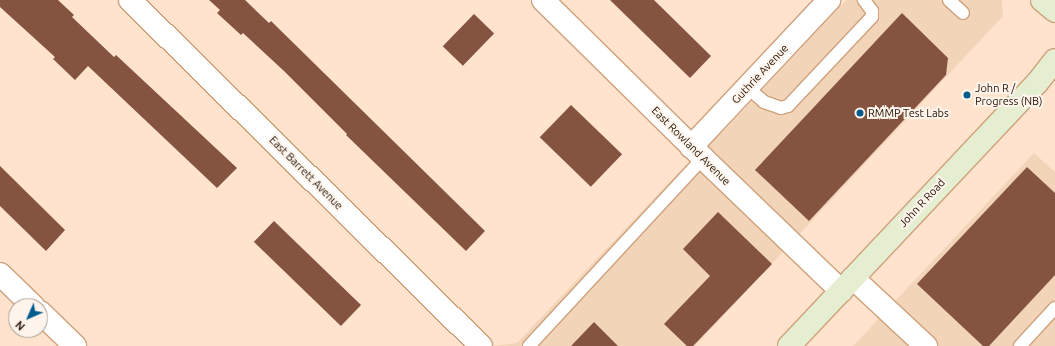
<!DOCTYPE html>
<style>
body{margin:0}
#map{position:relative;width:1055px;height:346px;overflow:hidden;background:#ffe3cc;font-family:Ubuntu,sans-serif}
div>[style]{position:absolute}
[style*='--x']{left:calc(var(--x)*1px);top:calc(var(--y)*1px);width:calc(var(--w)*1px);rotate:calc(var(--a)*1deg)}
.built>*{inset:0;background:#f2d4b9}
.building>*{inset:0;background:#855440;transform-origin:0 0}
.roads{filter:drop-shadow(1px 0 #cea27d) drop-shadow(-1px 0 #cea27d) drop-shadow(0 1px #cea27d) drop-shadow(0 -1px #cea27d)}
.service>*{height:12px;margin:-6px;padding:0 6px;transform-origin:6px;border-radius:6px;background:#fff}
.minor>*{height:22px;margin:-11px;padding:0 11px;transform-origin:11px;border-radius:11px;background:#fff}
.secondary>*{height:22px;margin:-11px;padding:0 11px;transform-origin:11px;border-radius:11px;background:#e6eed1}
.dots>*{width:11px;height:11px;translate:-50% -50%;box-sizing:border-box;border:2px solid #fef4ec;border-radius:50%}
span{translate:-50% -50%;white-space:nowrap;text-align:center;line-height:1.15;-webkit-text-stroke:4px #fef4ec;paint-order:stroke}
.street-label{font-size:11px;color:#241405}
.poi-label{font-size:11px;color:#241405}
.left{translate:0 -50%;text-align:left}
.north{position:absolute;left:8px;top:298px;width:40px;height:40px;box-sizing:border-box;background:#fef4ec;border:1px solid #a79a90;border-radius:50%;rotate:225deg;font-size:11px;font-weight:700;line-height:16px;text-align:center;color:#241405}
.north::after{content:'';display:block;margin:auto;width:14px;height:18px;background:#015c8d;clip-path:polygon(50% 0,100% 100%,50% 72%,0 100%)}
</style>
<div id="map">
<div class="built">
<div style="clip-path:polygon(846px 0,1002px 0,1003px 16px,695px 346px,493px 346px,517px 343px,679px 172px,726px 129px)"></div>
<div style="clip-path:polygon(1034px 153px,1055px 172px,1055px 346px,853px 346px)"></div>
</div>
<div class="building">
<div style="clip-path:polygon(0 0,58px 0,74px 15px,72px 17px,114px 57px,116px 55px,237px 168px,217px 188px,88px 66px,75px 80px,53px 59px,55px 57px,0 7px)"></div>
<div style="clip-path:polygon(209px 0,245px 0,269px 23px,271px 21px,485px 231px,466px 251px,346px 135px,347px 134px,284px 71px,243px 33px,241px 35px,217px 13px,220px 10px)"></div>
<div style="clip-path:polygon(610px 0,654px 0,711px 56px,690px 78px)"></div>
<div style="clip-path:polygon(902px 13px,948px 58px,946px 75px,809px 221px,755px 170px)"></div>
<div style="left:474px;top:14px;width:28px;height:45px;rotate:44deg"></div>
<div style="left:571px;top:105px;width:71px;height:45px;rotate:44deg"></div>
<div style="clip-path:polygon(0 166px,65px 230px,46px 251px,0 206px)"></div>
<div style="clip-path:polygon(1027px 167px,1055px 193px,1055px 275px,989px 346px,983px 346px,917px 284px)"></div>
<div style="clip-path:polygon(718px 212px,772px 264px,693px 346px,687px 346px,664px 324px,710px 276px,683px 249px)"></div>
<div style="left:274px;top:221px;width:121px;height:29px;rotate:44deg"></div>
<div style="clip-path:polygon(594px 322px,618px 346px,571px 346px)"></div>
</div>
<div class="roads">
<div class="service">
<div style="--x:949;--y:0;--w:19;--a:43"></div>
<div style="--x:748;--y:88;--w:21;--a:41"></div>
<div style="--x:764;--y:102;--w:18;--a:19"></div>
<div style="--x:781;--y:108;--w:7;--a:-16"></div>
<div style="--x:788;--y:106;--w:122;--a:-46.7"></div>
<div style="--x:872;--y:17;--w:6;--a:-90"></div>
<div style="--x:872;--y:11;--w:14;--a:-126"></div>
<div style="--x:529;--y:346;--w:256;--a:-47.2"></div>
<div style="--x:1020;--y:346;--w:52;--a:-47.4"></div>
</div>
<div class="minor">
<div style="--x:130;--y:0;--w:493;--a:44.6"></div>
<div style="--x:543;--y:0;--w:225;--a:44.6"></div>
<div style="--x:703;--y:158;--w:192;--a:43.9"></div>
<div style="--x:691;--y:147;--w:202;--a:-46.8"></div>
<div style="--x:0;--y:274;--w:46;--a:44.1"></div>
<div style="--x:853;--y:278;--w:100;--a:43"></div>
<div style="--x:40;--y:312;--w:49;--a:44.2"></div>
</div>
<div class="secondary">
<div style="--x:1042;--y:0;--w:17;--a:40"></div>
<div style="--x:789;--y:346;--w:361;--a:-46.7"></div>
<div style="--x:1037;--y:83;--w:29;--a:-52"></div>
</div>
</div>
<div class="dots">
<div style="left:967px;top:95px;background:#015c8d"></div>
<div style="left:860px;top:113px;background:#015c8d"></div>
</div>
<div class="street-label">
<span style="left:760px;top:74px;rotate:-47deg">Guthrie Avenue</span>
<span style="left:691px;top:146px;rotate:45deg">East Rowland Avenue</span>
<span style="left:306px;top:173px;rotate:45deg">East Barrett Avenue</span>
<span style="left:922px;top:203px;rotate:-47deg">John R Road</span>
</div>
<div class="poi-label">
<span class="left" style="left:975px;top:95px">John R /<br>Progress (NB)</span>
<span class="left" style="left:868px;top:113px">RMMP Test Labs</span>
</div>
<div class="north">N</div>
</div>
